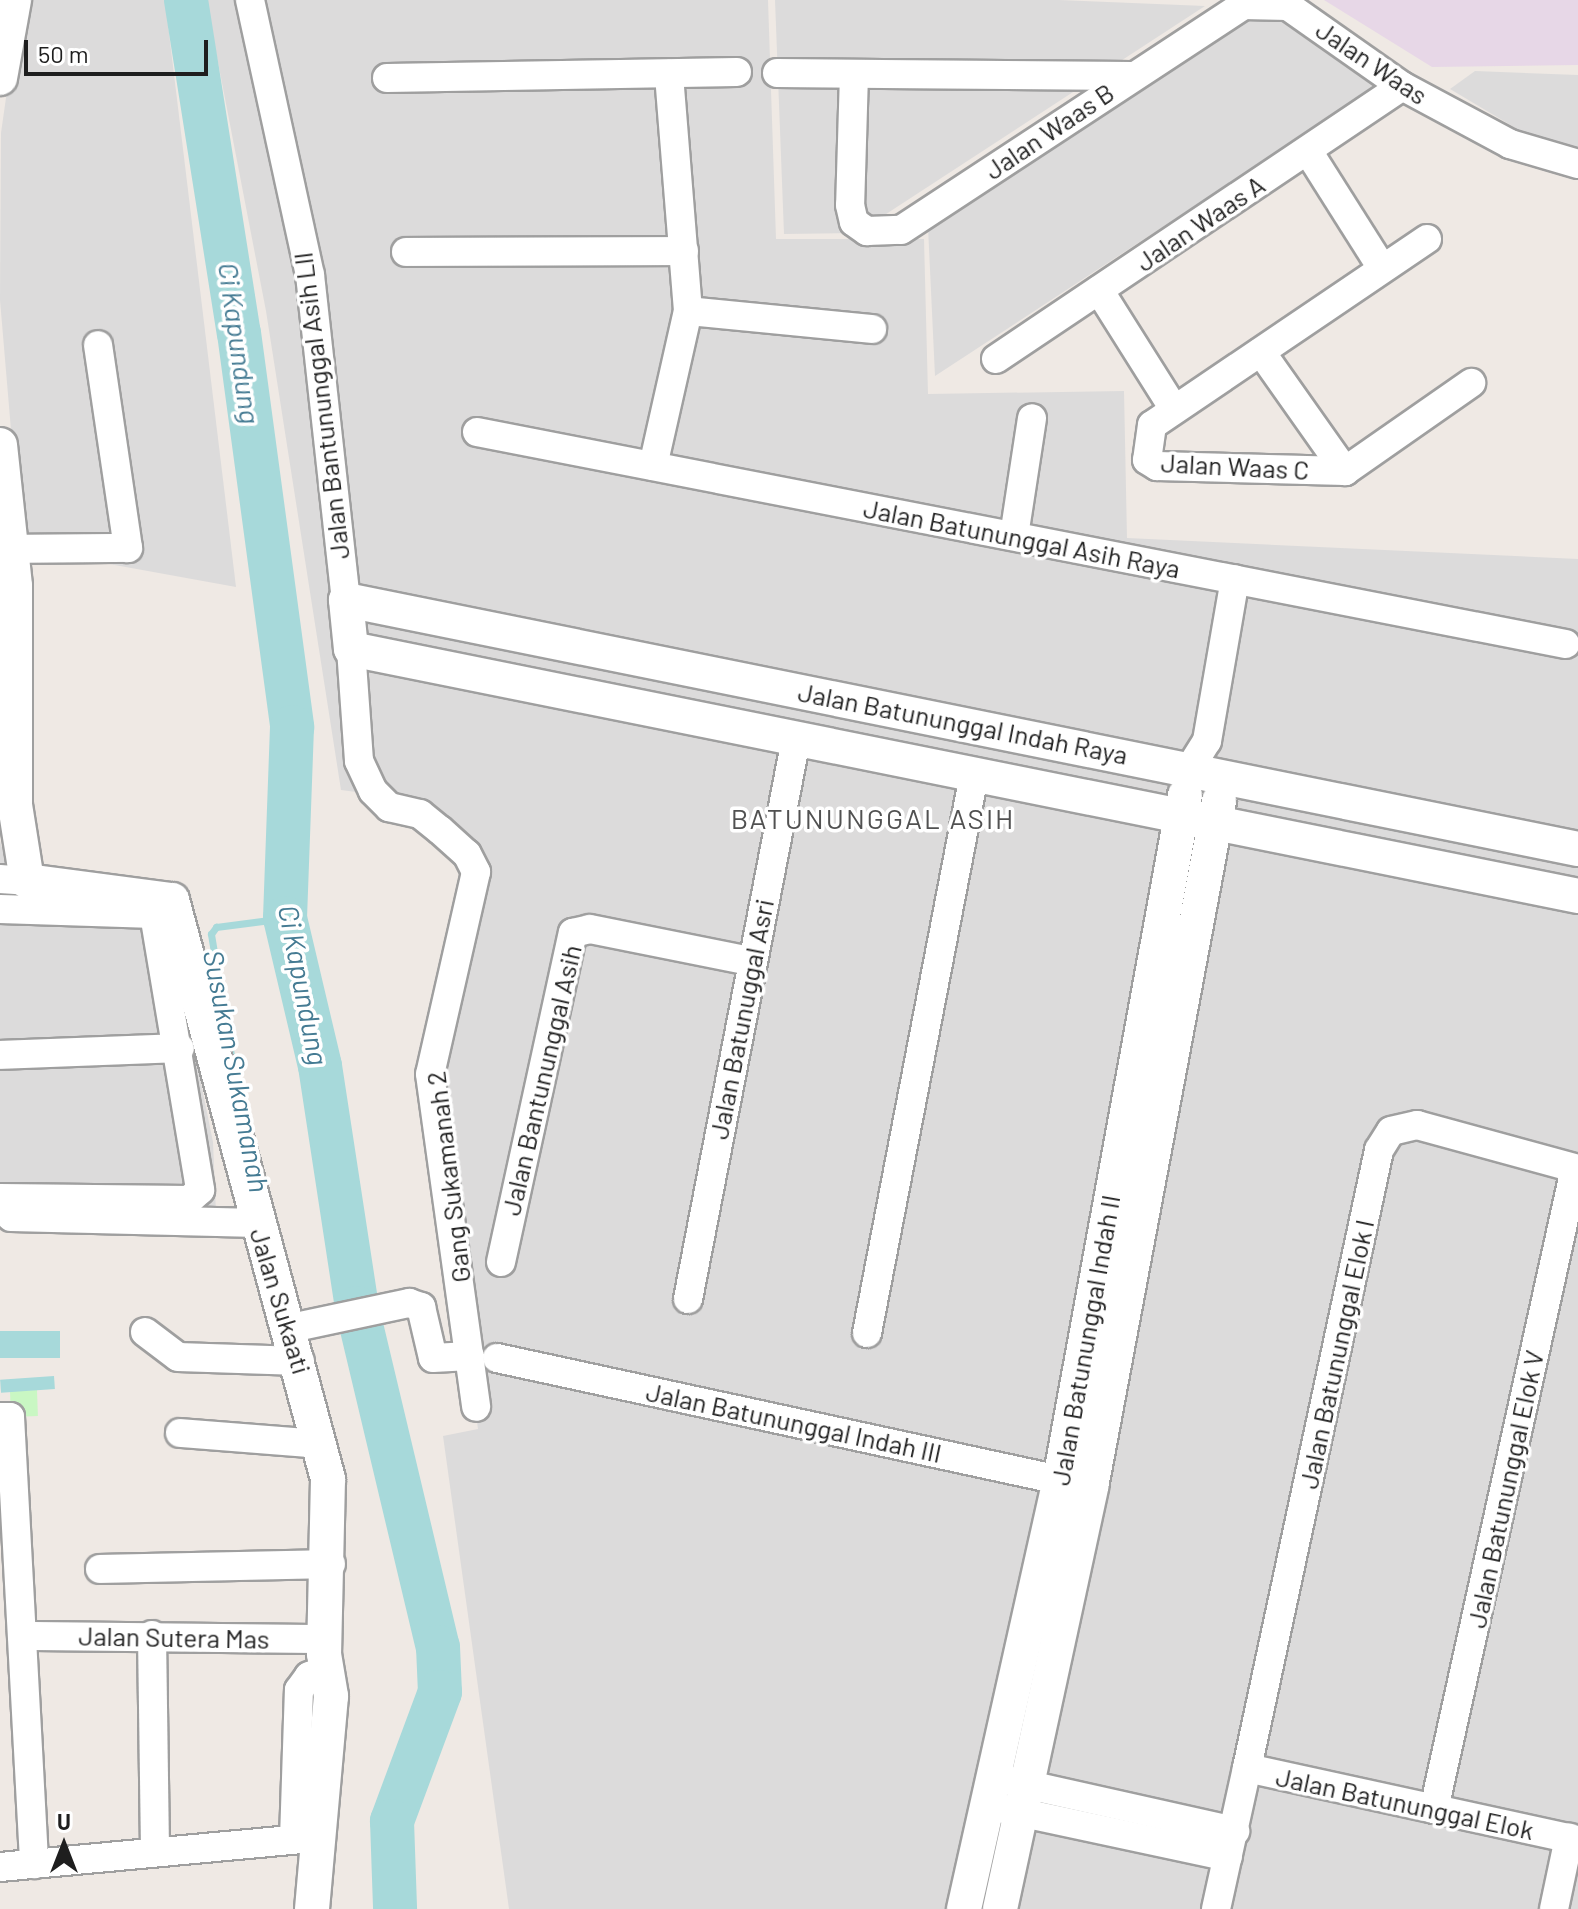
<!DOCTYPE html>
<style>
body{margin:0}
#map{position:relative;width:1578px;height:1909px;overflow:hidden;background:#efe9e4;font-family:Barlow,sans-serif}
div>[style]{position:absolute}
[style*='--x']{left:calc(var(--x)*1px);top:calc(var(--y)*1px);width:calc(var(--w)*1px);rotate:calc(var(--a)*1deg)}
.residential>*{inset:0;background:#dcdbdb}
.industrial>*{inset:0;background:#e7d7e7}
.park>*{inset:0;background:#c9f7c3;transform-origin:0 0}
.water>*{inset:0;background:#a7d9da;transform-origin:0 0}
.stream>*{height:7px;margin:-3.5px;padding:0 3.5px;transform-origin:3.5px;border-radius:3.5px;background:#a7d9da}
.river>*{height:44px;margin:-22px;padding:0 22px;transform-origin:22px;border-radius:22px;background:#a7d9da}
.roads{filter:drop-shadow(2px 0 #9f9f9f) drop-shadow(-2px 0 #9f9f9f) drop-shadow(0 2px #9f9f9f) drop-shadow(0 -2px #9f9f9f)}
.minor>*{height:28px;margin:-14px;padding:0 14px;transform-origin:14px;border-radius:14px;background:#fff}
.tertiary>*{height:34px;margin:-17px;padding:0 17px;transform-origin:17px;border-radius:17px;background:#fff}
span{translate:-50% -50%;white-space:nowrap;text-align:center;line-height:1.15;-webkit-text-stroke:7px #fff;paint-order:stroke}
.street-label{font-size:26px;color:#1e1e1e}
.water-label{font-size:28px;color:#457b93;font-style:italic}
.neighbourhood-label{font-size:28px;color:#515151;letter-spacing:2px}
.north{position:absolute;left:24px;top:1805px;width:80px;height:80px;-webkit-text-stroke:6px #fff;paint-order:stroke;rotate:0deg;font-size:22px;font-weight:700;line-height:32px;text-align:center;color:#1e1e1e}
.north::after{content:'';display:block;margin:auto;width:28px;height:36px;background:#1e1e1e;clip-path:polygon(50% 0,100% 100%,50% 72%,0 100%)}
.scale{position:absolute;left:24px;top:40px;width:184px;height:36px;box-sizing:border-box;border:4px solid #1e1e1e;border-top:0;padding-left:10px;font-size:24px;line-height:28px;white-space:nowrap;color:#1e1e1e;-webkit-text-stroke:6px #fff;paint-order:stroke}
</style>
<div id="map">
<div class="residential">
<div style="clip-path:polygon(20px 0,165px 0,236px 587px,21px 548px,0 300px,1px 133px)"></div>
<div style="clip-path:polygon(206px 0,768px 0,776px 239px,924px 239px,928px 394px,1124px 391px,1127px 538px,1578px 559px,1578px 1909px,509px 1909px,443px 1436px,478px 1429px,430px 1074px,482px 860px,424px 801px,341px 790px,266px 311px)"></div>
<div style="clip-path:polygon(775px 0,1059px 0,1205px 6px,857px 233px,784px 234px)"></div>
<div style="clip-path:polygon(1249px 7px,1296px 14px,1384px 82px,935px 376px,928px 227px)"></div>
<div style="clip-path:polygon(1475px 71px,1578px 75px,1578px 165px,1450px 89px)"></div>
<div style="clip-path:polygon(0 841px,16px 896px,166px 910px,213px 1142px,216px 1213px,0 1210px)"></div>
</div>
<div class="industrial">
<div style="clip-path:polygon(1324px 0,1578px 0,1578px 65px,1432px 67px)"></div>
</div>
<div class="park">
<div style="left:37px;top:1390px;width:26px;height:27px;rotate:88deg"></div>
</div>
<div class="water">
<div style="left:0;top:1331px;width:60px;height:27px"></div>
<div style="left:54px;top:1376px;width:13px;height:54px;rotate:86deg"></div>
</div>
<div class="stream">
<div style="--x:231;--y:1055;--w:123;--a:-99.4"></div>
<div style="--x:211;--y:934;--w:9;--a:-54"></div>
<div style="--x:216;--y:927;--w:70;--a:-7.4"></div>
</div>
<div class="river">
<div style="--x:186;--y:0;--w:337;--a:81"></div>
<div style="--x:239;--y:333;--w:398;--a:82.3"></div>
<div style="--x:292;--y:727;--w:191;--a:92.1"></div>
<div style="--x:285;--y:918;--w:152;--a:76.7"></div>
<div style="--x:320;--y:1066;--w:245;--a:81.3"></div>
<div style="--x:357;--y:1308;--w:349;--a:76.6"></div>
<div style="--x:438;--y:1647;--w:45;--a:87.5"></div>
<div style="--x:440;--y:1692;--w:138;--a:110.4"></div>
<div style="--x:392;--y:1821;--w:88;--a:88"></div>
</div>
<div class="roads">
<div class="minor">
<div style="--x:250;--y:0;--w:281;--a:77.7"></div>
<div style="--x:310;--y:275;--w:327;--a:83.7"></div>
<div style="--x:777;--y:73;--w:354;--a:0.5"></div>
<div style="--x:854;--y:74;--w:131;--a:91.7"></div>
<div style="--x:850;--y:205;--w:17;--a:77"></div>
<div style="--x:854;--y:222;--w:16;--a:35"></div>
<div style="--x:867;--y:231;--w:34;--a:-2"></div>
<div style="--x:901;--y:230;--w:409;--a:-33.3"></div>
<div style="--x:1243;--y:5;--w:45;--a:1.3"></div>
<div style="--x:1288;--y:6;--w:139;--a:35.1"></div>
<div style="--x:1402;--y:86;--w:123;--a:28.2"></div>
<div style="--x:1510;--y:144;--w:71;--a:16.4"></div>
<div style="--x:387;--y:78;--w:350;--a:-1"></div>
<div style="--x:1308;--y:151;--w:138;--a:57.7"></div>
<div style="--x:1427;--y:239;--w:332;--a:145.9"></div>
<div style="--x:1152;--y:425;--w:35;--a:98"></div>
<div style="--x:1147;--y:460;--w:12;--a:31"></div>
<div style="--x:1157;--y:466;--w:188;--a:1.5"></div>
<div style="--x:1345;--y:471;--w:154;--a:-34.9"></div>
<div style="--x:406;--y:252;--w:278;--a:-0.2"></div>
<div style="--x:1099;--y:290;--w:141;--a:57.8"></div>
<div style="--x:688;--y:311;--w:185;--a:5.6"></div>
<div style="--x:1261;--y:352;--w:146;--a:54.8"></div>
<div style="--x:996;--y:359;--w:489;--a:-33.9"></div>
<div style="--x:477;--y:432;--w:1109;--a:11.02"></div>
<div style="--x:653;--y:466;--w:159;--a:-77.3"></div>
<div style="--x:688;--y:311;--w:238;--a:-94.6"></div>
<div style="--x:1014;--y:536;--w:119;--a:-81.3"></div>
<div style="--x:11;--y:549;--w:117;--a:-0.5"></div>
<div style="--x:128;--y:548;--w:205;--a:-98.4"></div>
<div style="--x:351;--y:649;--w:112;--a:85.9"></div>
<div style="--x:359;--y:761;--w:33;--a:65"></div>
<div style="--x:373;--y:791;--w:23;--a:45"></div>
<div style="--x:389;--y:807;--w:32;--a:13"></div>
<div style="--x:420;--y:814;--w:26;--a:39"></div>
<div style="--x:440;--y:830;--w:36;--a:42"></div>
<div style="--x:467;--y:854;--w:20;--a:63"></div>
<div style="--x:476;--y:872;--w:207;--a:102.8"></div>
<div style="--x:430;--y:1074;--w:336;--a:82.1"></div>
<div style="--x:1190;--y:768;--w:32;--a:-58"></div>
<div style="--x:1207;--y:741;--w:164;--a:-80.2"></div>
<div style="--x:0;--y:879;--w:27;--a:4"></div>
<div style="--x:0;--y:909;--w:154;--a:1.9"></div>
<div style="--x:154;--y:914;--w:280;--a:80.5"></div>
<div style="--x:200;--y:1190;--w:15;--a:138"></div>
<div style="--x:189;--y:1200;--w:189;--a:-179.4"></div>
<div style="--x:0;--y:1055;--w:180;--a:-2.2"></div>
<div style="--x:11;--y:1217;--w:247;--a:1.4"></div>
<div style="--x:501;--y:1262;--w:337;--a:-77.7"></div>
<div style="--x:573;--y:933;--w:17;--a:-13"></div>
<div style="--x:590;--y:929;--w:163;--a:11.3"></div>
<div style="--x:688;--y:1299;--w:570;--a:-79.08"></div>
<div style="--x:291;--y:1328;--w:121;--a:-12"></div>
<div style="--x:409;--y:1303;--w:13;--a:18"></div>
<div style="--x:421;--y:1307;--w:52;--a:76.8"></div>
<div style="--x:433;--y:1358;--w:37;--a:-3"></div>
<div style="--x:145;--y:1332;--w:41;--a:37.1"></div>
<div style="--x:178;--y:1357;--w:122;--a:1.9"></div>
<div style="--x:867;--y:1333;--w:568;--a:-79.14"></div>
<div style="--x:497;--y:1358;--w:595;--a:12.24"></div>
<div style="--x:0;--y:1417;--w:10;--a:0"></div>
<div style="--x:10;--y:1417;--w:448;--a:86.9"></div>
<div style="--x:180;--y:1433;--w:141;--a:4.5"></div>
<div style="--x:100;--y:1569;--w:231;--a:-1.2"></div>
<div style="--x:152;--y:1635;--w:217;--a:89.2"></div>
<div style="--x:24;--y:1636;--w:300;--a:0.6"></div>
<div style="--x:1247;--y:1768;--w:632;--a:-77.94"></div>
<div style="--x:1379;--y:1150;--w:22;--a:-58"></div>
<div style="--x:1391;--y:1131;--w:27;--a:-13"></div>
<div style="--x:1417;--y:1125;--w:167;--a:15.3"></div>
<div style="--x:1006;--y:1780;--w:235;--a:12.6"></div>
<div style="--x:1000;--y:1808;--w:233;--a:12.1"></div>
<div style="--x:1434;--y:1809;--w:655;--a:-77.58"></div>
<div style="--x:294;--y:1839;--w:149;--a:-88.1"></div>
<div style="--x:299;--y:1690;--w:17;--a:-54"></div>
<div style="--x:309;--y:1676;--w:18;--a:-19"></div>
<div style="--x:0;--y:1867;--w:322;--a:-5.3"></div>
<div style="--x:1216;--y:1909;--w:144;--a:-77.6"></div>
<div style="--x:1247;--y:1768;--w:339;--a:12.3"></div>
<div style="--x:1554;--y:1909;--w:73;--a:-78.1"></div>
</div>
<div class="tertiary">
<div style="--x:0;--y:78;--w:79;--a:-79.8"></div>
<div style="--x:0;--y:445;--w:142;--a:83.9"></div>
<div style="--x:15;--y:586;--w:219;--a:90"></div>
<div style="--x:15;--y:805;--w:77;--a:81"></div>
<div style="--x:27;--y:881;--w:146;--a:7.5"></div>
<div style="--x:172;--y:900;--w:600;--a:74.92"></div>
<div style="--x:328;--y:1479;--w:175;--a:91.3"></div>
<div style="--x:324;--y:1654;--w:43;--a:80.5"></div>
<div style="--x:331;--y:1696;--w:214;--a:95.1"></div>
<div style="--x:1578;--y:849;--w:1257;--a:-168.57"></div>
<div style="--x:346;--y:600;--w:49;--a:84.2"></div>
<div style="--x:351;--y:649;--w:1252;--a:11.38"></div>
<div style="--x:964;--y:1909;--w:440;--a:-77.4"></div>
<div style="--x:1060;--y:1480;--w:696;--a:-79.66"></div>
<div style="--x:1000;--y:1909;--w:432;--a:-77.8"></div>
<div style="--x:1091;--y:1487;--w:698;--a:-79.43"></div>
</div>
</div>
<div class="street-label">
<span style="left:1372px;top:62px;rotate:34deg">Jalan Waas</span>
<span style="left:1049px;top:131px;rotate:-34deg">Jalan Waas B</span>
<span style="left:1200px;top:223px;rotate:-34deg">Jalan Waas A</span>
<span style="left:321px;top:406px;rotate:-97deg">Jalan Bantununggal Asih Lll</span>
<span style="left:1235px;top:466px;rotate:3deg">Jalan Waas C</span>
<span style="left:1022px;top:538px;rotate:11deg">Jalan Batununggal Asih Raya</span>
<span style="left:963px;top:723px;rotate:11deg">Jalan Batununggal Indah Raya</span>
<span style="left:741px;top:1019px;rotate:-79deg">Jalan Batunuggal Asri</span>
<span style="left:541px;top:1080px;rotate:-77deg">Jalan Bantununggal Asih</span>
<span style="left:448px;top:1177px;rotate:-97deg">Gang Sukamanah 2</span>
<span style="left:281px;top:1301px;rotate:73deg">Jalan Sukaati</span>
<span style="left:1085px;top:1340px;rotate:-80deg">Jalan Batununggal Indah II</span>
<span style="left:1336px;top:1354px;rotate:-78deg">Jalan Batununggal Elok I</span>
<span style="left:794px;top:1422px;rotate:12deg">Jalan Batununggal Indah III</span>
<span style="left:1505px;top:1489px;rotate:-78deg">Jalan Batununggal Elok V</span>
<span style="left:174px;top:1637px;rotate:1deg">Jalan Sutera Mas</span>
<span style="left:1405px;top:1803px;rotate:12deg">Jalan Batununggal Elok</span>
</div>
<div class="water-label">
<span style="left:240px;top:343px;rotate:82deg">Ci Kapundung</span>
<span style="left:304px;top:985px;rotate:79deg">Ci Kapundung</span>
<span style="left:237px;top:1071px;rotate:79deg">Susukan Sukamanah</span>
</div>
<div class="neighbourhood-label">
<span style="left:873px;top:818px">BATUNUNGGAL ASIH</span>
</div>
<div class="north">U</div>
<div class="scale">50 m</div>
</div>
